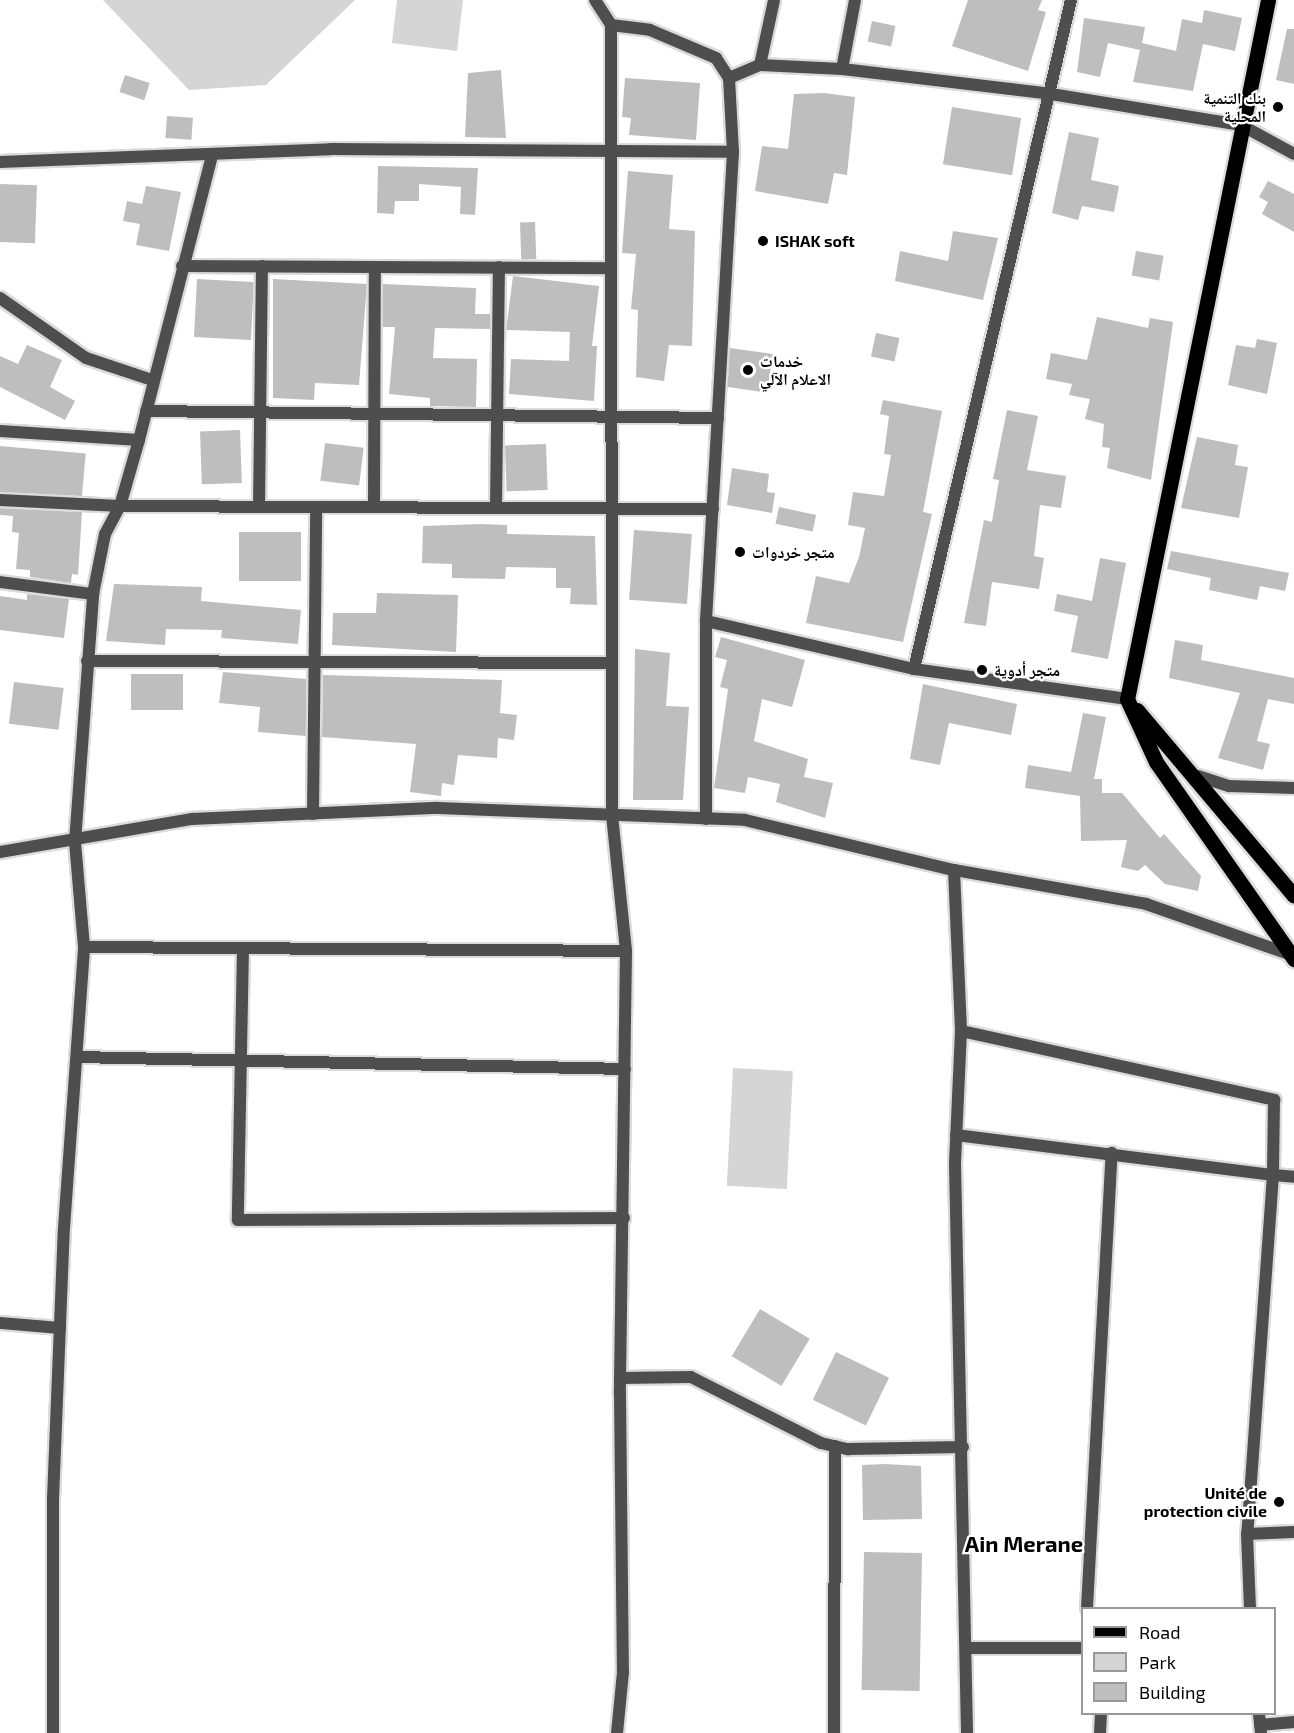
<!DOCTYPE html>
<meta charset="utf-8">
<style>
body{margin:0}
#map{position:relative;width:1294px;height:1733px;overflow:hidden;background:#fff;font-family:"Exo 2","Noto Naskh Arabic",sans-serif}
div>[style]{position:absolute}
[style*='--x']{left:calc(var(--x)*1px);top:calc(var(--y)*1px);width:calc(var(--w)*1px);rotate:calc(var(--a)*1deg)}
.green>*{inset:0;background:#d5d5d5;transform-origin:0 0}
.building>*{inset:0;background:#bebebe;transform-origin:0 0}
.roads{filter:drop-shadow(2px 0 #dbdbdb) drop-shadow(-2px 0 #dbdbdb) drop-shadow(0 2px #dbdbdb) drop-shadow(0 -2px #dbdbdb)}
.minor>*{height:12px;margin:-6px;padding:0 6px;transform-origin:6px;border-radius:6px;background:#4e4e4e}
.primary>*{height:15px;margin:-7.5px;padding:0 7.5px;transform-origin:7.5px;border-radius:7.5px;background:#000}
.dots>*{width:16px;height:16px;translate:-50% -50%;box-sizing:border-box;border:3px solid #fff;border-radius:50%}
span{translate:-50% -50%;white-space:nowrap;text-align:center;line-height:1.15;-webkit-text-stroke:4.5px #fff;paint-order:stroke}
.poi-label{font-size:16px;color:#000;font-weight:700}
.right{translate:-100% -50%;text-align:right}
.left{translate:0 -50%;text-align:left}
.district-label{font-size:22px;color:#000;font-weight:700}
.legend{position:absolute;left:1081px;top:1607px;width:195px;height:108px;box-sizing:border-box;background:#fff;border:2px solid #999;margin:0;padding:8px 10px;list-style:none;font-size:18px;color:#000}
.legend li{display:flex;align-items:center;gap:12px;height:30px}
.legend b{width:30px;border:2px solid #999}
</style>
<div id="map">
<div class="green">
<div style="clip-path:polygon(103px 0,355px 0,266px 85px,189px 90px)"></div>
<div style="clip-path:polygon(397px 0,463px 0,457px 51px,392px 43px)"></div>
<div style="left:733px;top:1068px;width:60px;height:118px;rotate:3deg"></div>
</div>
<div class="building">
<div style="clip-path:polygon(968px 0,1042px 0,1038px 10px,1046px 12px,1028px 71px,952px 46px)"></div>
<div style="clip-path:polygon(1204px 10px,1242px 18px,1235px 51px,1203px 44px,1193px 91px,1133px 82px,1140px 50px,1108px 43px,1100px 77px,1077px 72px,1084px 18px,1145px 27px,1142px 43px,1176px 51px,1182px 19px,1202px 23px)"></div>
<div style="left:872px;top:21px;width:24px;height:21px;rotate:12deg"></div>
<div style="clip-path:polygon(1287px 29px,1294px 29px,1294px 84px,1276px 80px)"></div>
<div style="clip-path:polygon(501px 70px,506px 138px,465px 137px,468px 73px)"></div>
<div style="left:125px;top:75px;width:26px;height:18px;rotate:18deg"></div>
<div style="clip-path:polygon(625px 78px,700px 83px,696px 140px,629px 135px,631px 118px,622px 117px)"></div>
<div style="clip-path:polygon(824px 93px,855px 97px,847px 175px,834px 173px,828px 204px,755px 191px,762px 146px,788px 149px,794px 94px)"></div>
<div style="left:952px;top:107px;width:70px;height:58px;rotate:9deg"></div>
<div style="left:167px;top:116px;width:26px;height:22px;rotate:4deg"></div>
<div style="clip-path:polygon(1069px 132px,1099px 138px,1091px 180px,1119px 186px,1114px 212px,1082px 206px,1078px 220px,1052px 213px)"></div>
<div style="clip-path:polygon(378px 166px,478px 168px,475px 215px,460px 214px,461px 187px,419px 184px,419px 201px,395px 201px,394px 214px,377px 213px)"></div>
<div style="clip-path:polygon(628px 171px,673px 175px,669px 229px,695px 231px,692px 346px,669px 345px,664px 381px,636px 377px,638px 310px,631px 309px,636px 254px,622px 253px)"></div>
<div style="clip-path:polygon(1268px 181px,1294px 194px,1294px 232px,1262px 214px,1268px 202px,1259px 197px)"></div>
<div style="left:0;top:184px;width:37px;height:58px;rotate:2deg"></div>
<div style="clip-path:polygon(146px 186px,181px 192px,169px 251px,136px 245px,140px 224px,123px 221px,127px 201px,142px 204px)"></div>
<div style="left:535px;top:222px;width:37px;height:15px;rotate:88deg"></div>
<div style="clip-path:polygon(953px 231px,998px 238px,983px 300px,895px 281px,900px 251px,948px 261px)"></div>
<div style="left:1136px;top:251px;width:28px;height:25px;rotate:10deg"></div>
<div style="clip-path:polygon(513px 276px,599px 286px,592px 346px,597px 346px,594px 401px,509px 394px,511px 359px,569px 361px,570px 332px,506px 330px)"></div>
<div style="left:197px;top:279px;width:57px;height:58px;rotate:3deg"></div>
<div style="clip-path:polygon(273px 279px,367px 284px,359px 385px,315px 383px,314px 400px,273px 398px)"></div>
<div style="clip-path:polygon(383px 284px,476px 288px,475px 314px,490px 314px,490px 329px,435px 328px,433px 358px,477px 359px,476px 407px,430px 406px,430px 398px,389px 394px,395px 327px,383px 327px)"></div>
<div style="clip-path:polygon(1097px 317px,1148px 328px,1150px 318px,1173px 322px,1151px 480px,1107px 468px,1110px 448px,1102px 447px,1104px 424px,1085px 419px,1090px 399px,1069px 395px,1072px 384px,1046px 379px,1051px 353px,1087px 360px)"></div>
<div style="left:876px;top:333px;width:24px;height:24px;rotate:12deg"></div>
<div style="clip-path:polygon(1257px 339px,1277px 343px,1267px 394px,1228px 385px,1236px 345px,1255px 348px)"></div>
<div style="clip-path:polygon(27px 345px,62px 360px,50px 387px,75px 401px,65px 420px,0 387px,0 356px,18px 364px)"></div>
<div style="left:730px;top:348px;width:43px;height:39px;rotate:8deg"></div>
<div style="clip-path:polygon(883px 400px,942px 411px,923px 512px,932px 514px,903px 642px,806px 623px,816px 576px,849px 583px,859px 557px,865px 528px,848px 525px,853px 492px,884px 496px,891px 455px,884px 454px,889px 416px,880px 414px)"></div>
<div style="clip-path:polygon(1007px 410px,1038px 416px,1027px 470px,1066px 476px,1061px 508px,1040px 505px,1034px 556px,1044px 558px,1039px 589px,992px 582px,986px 626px,964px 623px,984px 520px,992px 522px,999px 480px,993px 479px)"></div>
<div style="left:240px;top:430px;width:53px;height:40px;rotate:88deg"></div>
<div style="clip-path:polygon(1197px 437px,1238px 445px,1235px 465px,1248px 467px,1239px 518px,1181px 508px)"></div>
<div style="left:325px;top:443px;width:39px;height:38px;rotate:7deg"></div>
<div style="left:546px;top:444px;width:46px;height:41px;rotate:88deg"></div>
<div style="left:0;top:446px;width:86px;height:46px;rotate:5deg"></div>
<div style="clip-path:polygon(732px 468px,769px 474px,767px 492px,775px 493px,772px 513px,727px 505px)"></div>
<div style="left:779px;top:507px;width:38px;height:17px;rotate:12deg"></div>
<div style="clip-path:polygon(0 508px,82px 512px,78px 575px,72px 574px,71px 583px,30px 577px,30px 570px,16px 569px,19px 533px,12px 532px,13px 516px,0 515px)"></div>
<div style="clip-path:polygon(482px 524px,507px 525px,507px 534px,595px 536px,597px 605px,570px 604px,571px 588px,556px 588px,556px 568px,506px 567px,505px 579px,452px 578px,452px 564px,422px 563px,423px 526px)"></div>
<div style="left:634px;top:530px;width:58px;height:70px;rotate:4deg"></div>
<div style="left:239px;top:532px;width:62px;height:49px"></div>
<div style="clip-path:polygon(1171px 551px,1289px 573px,1285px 591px,1260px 586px,1257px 600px,1209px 590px,1211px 578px,1167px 569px)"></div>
<div style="clip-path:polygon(1100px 558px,1126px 563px,1108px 659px,1071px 652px,1078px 616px,1054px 611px,1057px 594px,1092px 601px)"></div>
<div style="clip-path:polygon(114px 584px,202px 587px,201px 601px,301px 610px,298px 644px,221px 638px,222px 630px,166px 629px,165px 645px,106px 641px)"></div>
<div style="clip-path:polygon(377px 593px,458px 595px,456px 652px,332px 645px,333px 613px,376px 613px)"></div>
<div style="clip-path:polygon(27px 594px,69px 599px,64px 638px,0 630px,0 596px,27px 600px)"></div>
<div style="clip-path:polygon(721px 637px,805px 660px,792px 707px,762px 699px,754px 741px,808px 759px,804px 777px,833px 783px,825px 818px,776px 802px,780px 784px,748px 777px,745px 793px,714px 788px,728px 689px,720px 687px,727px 660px,715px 657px)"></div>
<div style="clip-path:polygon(1175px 640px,1203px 645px,1201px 660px,1294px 678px,1294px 704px,1268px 699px,1257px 741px,1270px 744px,1263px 770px,1218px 758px,1240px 693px,1169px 678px)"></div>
<div style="clip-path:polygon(635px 649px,670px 653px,666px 706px,689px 707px,683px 800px,633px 800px)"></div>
<div style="clip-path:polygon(223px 672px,306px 679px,306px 736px,258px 732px,260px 707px,219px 703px)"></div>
<div style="left:131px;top:674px;width:52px;height:36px"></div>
<div style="clip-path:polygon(323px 675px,502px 680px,500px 713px,517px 715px,514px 740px,498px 738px,497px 758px,458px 755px,454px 785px,442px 783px,441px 796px,410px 792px,416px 744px,322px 737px)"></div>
<div style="left:14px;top:682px;width:50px;height:42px;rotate:7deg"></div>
<div style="clip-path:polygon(923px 684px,1017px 704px,1011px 735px,949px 723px,940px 765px,910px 759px)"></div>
<div style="clip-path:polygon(1083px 713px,1106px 717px,1094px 779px,1102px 779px,1102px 793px,1122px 793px,1160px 838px,1164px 834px,1201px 876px,1198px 891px,1165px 884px,1145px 865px,1138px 871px,1121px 867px,1127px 840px,1081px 841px,1080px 796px,1025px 788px,1028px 765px,1071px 772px)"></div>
<div style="left:760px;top:1309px;width:58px;height:55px;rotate:31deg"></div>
<div style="left:836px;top:1352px;width:59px;height:53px;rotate:26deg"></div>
<div style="clip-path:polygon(885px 1464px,921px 1466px,922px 1519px,863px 1520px,862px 1465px)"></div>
<div style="left:864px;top:1552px;width:58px;height:138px;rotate:1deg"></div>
</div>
<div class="roads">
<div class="minor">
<div style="--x:595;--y:0;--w:30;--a:57"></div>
<div style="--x:611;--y:25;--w:39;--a:7"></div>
<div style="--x:650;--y:30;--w:72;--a:23"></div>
<div style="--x:716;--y:58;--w:24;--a:57"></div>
<div style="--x:729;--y:78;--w:34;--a:-23"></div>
<div style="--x:760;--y:65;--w:82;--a:2.8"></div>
<div style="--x:842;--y:69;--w:210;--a:6.8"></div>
<div style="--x:1051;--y:94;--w:193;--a:9.3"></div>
<div style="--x:1241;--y:125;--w:60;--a:28.7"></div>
<div style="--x:611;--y:25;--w:790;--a:89.93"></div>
<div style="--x:612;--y:815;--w:137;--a:84.1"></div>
<div style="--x:626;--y:951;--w:443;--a:90.8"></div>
<div style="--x:620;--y:1394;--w:278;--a:89.4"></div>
<div style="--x:623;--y:1672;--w:61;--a:95.6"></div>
<div style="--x:760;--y:65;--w:66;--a:-77.8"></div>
<div style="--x:842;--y:69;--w:70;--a:-79.3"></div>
<div style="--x:729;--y:78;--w:74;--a:86.9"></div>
<div style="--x:733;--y:152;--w:470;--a:93.3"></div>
<div style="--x:706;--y:621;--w:213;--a:13"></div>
<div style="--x:914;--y:669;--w:215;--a:8"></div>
<div style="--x:0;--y:162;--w:331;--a:-2.2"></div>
<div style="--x:331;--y:149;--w:402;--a:0.4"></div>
<div style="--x:182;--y:266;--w:429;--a:0.3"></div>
<div style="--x:0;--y:298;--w:105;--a:34.9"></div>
<div style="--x:86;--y:358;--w:70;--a:18.4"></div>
<div style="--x:146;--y:411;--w:572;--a:0.7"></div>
<div style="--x:0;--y:431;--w:139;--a:3.7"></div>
<div style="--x:0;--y:500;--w:120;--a:2.9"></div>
<div style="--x:120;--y:506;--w:593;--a:0.29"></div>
<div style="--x:259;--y:507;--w:241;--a:-89.3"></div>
<div style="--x:374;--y:507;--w:240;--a:-89.8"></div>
<div style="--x:496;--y:508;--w:241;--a:-89.3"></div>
<div style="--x:0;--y:582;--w:94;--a:7.4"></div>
<div style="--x:87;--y:661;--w:525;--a:0.22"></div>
<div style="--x:914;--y:669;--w:687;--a:-76.79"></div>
<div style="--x:1198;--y:776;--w:33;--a:18"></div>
<div style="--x:1229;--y:786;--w:65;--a:1.8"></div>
<div style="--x:313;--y:814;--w:307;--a:-89.4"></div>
<div style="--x:706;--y:819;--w:198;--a:-90"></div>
<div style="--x:0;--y:852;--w:195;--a:-9.8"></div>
<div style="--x:192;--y:819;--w:246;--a:-2.6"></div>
<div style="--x:438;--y:808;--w:307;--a:2.2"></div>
<div style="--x:745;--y:820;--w:215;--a:13.5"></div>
<div style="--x:954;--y:870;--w:195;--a:10"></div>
<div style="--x:1146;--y:904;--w:151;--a:19.3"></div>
<div style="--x:954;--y:870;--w:161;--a:87.5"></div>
<div style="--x:961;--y:1031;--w:133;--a:92.6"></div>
<div style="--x:955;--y:1164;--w:569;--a:88.79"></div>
<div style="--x:84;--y:947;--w:542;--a:0.42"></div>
<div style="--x:243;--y:948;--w:272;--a:91.1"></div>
<div style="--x:238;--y:1220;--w:386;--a:-0.3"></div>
<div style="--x:961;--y:1031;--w:321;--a:12.4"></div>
<div style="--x:1274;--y:1100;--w:75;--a:90.8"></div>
<div style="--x:1273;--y:1175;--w:21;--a:5"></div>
<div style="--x:77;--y:1057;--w:548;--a:1.25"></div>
<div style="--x:956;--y:1135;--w:320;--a:7.2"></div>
<div style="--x:1273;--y:1175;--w:360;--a:94.1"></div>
<div style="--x:1247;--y:1534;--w:74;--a:87.7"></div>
<div style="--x:0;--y:1323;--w:60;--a:4.8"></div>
<div style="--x:620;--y:1378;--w:71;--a:-0.8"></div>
<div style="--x:691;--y:1377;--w:146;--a:26.9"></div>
<div style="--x:821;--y:1443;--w:28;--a:13"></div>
<div style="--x:848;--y:1449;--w:115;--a:-1"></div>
<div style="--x:1247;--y:1534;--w:47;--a:-2.4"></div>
<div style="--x:1087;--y:1608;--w:456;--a:-86.9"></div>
<div style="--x:966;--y:1648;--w:116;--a:0"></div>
<div style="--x:1259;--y:1714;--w:19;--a:84"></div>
<div style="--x:1260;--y:1725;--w:34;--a:-5"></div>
<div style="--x:53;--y:1733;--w:234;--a:-90"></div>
<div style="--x:53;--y:1499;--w:271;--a:-87.7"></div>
<div style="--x:64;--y:1228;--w:282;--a:-85.9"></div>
<div style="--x:84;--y:947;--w:105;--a:-94.9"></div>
<div style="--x:75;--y:842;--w:249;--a:-85.8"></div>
<div style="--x:93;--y:594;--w:61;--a:-78.7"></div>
<div style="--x:105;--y:534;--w:32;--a:-62"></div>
<div style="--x:120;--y:506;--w:69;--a:-73.9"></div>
<div style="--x:139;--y:440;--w:294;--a:-75.6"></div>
<div style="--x:834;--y:1733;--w:287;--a:-89.8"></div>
<div style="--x:1100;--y:1733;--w:19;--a:-87"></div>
</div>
<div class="primary">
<div style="--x:1268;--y:0;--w:713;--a:101.4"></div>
<div style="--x:1127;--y:699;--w:69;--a:65.3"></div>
<div style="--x:1156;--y:762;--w:241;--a:55"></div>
<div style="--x:1137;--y:710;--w:243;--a:49.8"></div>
</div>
</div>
<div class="dots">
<div style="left:1278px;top:107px;background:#000"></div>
<div style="left:763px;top:241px;background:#000"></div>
<div style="left:748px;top:370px;background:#000"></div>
<div style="left:740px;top:552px;background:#000"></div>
<div style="left:982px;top:670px;background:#000"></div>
<div style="left:1279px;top:1502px;background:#000"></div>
</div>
<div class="poi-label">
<span class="right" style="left:1266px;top:107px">بنك التنمية<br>المحلية</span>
<span class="left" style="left:775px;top:241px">ISHAK soft</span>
<span class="left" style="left:760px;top:370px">خدمات<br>الاعلام الآلي</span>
<span class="left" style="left:752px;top:552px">متجر خردوات</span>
<span class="left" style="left:994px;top:670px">متجر أدوية</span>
<span class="right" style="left:1267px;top:1502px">Unité de<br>protection civile</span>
</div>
<div class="district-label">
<span style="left:1024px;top:1544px">Ain Merane</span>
</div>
<ul class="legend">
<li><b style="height:8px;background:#000"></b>Road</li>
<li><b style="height:16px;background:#d5d5d5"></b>Park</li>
<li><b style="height:16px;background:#bebebe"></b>Building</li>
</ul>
</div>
